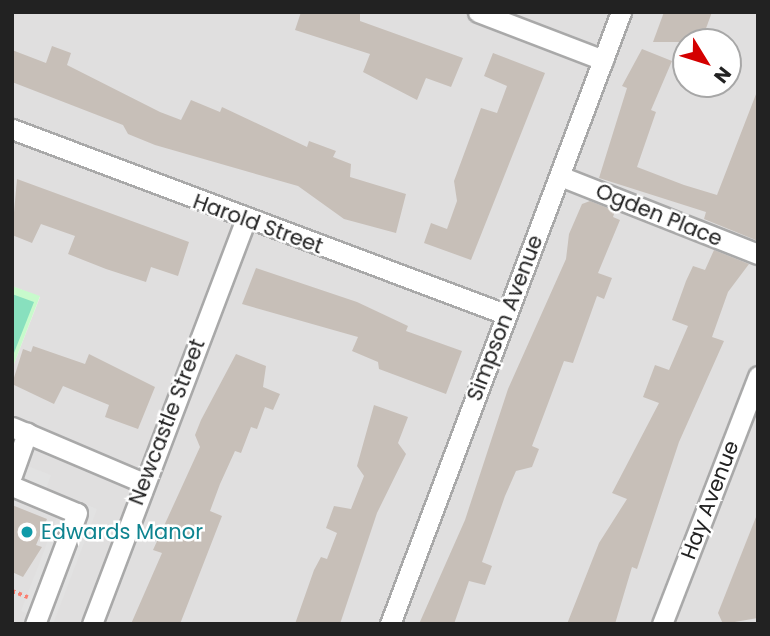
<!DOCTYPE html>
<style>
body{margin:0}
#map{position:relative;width:770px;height:636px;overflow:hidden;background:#f2efe9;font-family:Poppins,sans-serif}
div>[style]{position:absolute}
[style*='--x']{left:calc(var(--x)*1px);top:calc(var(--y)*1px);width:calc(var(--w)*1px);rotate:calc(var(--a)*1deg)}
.residential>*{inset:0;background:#e0dfdf}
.park>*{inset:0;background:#c8facc}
.pitch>*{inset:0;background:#88e0be}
.parking>*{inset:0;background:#e2e2e2}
.building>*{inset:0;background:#c7bfb8}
.path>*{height:3.5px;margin-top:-1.75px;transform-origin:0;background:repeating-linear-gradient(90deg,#fa8072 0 3.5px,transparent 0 7px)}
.roads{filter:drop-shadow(2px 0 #a9a9a9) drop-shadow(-2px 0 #a9a9a9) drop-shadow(0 2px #a9a9a9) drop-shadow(0 -2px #a9a9a9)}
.minor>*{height:19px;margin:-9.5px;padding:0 9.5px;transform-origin:9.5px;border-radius:9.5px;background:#fff}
.dots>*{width:19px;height:19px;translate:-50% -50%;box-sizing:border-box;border:4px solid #fff;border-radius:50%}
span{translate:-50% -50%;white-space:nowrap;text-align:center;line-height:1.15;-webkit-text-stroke:5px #fff;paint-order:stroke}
.street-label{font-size:21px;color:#222}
.culture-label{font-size:21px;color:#0d838f}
.left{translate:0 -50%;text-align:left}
.frame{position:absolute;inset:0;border:14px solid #222;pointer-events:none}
.north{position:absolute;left:672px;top:28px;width:70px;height:70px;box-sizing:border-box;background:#fff;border:2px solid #a7a7a7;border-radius:50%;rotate:128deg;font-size:19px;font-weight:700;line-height:28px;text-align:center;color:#222}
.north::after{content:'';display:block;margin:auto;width:24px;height:32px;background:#d40000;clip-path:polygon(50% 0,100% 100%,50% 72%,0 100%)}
</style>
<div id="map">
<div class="residential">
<div style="clip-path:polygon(evenodd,12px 12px,758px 12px,758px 624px,12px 624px,12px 369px,40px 297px,12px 286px,12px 12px,686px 42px,728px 42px,728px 84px,686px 84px,686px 42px)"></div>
</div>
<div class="park">
<div style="clip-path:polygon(12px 286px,40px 296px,12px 369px)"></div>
</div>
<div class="pitch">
<div style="clip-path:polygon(12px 294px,34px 302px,12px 358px)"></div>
</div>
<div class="parking">
<div style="clip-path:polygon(12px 460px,51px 475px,46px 489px,97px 509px,53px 624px,21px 611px,57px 517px,12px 499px)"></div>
</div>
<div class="building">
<div style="clip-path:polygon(301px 12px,360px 12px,360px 21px,463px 58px,451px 87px,426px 78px,417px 100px,363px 72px,370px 54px,295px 30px)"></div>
<div style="clip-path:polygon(664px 12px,712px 12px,701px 42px,653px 42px)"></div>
<div style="clip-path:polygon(52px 46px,71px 53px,67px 65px,160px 112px,181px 120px,191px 100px,220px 112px,222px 107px,307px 147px,309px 141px,336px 151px,333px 157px,351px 164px,350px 177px,406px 194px,396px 233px,344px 219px,298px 186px,155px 145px,128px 134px,123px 125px,12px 82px,12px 50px,46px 63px)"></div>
<div style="clip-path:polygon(642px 49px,672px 61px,651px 110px,656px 112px,637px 167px,684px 185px,717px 195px,758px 89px,758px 241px,704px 219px,706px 212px,599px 178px,627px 88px,622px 86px)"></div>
<div style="clip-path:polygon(493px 53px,545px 73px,471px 260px,424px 243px,431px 223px,447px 229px,457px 201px,454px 181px,481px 108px,497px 113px,507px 86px,484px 76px)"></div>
<div style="clip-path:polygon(17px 179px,189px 242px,178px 276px,151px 267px,146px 282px,106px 269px,68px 254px,75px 236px,41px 224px,32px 243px,12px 235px)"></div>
<div style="clip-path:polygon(590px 201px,615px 211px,613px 217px,620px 220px,598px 273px,612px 278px,604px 299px,597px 296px,573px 363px,564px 361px,532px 446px,539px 449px,532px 467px,516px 471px,505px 496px,482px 562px,492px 566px,485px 585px,469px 581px,454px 624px,419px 624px,465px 520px,508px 389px,566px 259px,569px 234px,582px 204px)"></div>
<div style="clip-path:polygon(714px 250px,749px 264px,728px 292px,712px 337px,724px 341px,679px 442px,637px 569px,632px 567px,615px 624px,567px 624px,599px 543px,627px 499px,612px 493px,659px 403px,643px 397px,655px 365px,669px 370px,688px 326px,672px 320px,686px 281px,693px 266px,705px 270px)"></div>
<div style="clip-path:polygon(256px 268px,357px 302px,408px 326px,406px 331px,462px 351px,446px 394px,379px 369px,378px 362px,352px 351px,358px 337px,242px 304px)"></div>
<div style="clip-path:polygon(33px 346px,85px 364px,89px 354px,155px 387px,138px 429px,105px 417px,109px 405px,63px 386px,54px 404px,12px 384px,23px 349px,31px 352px)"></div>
<div style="clip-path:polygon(236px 354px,266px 366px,263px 387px,280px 394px,273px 410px,265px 407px,257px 429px,251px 427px,241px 453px,235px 451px,220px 484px,210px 511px,222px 516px,180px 624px,131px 624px,162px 553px,153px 550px,200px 447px,195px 435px,201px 420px)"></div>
<div style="clip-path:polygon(374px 405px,408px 417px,398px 443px,406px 454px,377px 513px,340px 624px,295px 624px,314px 570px,321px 557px,327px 559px,337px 533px,326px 528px,334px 506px,351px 509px,364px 476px,357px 466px)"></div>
<div style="clip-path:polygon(12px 505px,47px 519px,36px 545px,42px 547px,23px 577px,12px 572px)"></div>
<div style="clip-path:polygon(756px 517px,758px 618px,723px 624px,718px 613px)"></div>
</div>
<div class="path">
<div style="--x:12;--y:591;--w:17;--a:21"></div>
</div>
<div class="roads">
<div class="minor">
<div style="--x:478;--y:12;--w:134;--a:21"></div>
<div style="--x:12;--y:129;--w:527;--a:20.57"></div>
<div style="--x:560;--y:176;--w:213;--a:21.5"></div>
<div style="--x:12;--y:427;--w:143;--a:23"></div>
<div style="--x:12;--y:475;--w:45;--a:-70.3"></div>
<div style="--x:12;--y:486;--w:70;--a:22.6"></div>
<div style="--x:77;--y:513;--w:119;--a:110.7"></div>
<div style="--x:92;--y:624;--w:431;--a:-69.2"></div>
<div style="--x:390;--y:624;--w:654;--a:-69.32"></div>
<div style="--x:662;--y:624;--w:266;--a:-68.8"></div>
</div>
</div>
<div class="dots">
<div style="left:27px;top:532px;background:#0f9aa8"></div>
</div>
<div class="street-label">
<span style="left:659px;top:215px;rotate:22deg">Ogden Place</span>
<span style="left:258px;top:224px;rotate:20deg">Harold Street</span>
<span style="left:505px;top:318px;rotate:-69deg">Simpson Avenue</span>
<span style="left:167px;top:422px;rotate:-69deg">Newcastle Street</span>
<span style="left:710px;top:500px;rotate:-69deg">Hay Avenue</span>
</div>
<div class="culture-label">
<span class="left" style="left:41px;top:532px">Edwards Manor</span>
</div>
<div class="frame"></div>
<div class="north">N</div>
</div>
